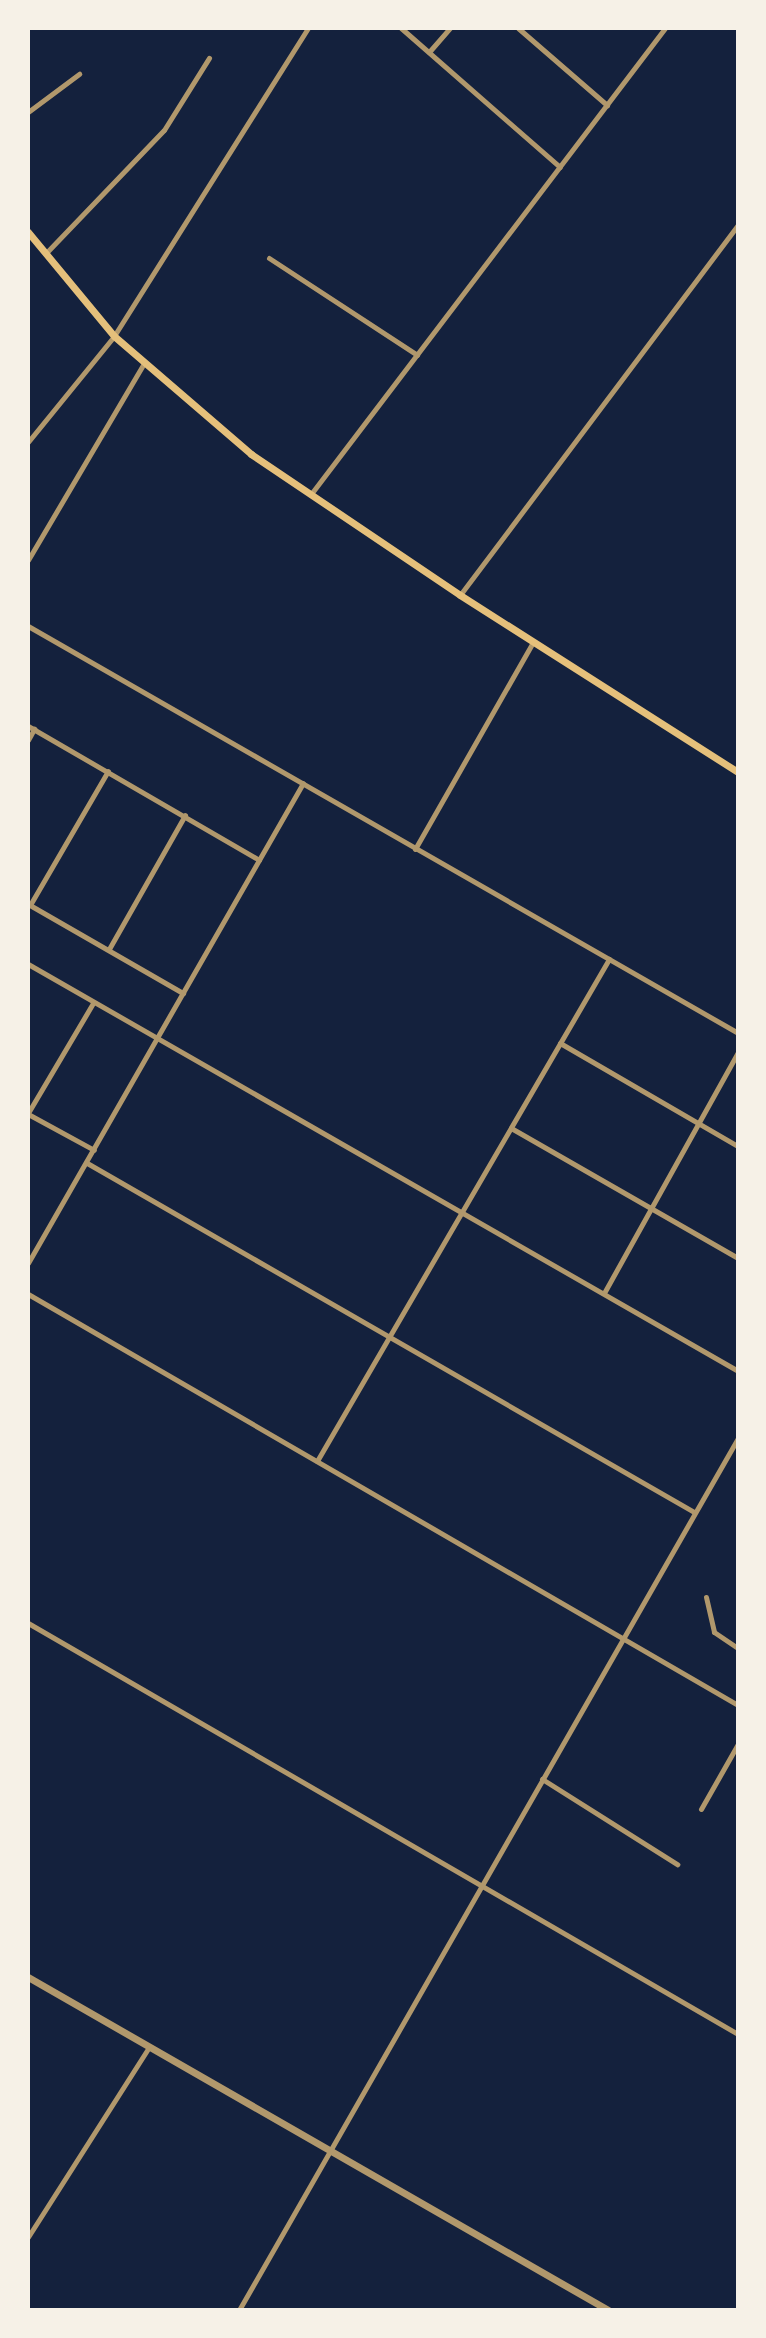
<!DOCTYPE html>
<style>
body{margin:0}
#map{position:relative;width:766px;height:2338px;overflow:hidden;background:#14213d;font-family:Lato,sans-serif}
div>[style]{position:absolute}
[style*='--x']{left:calc(var(--x)*1px);top:calc(var(--y)*1px);width:calc(var(--w)*1px);rotate:calc(var(--a)*1deg)}
.minor>*{height:5px;margin:-2.5px;padding:0 2.5px;transform-origin:2.5px;border-radius:2.5px;background:#b1986c}
.tertiary>*{height:7px;margin:-3.5px;padding:0 3.5px;transform-origin:3.5px;border-radius:3.5px;background:#b1986c}
.secondary>*{height:7px;margin:-3.5px;padding:0 3.5px;transform-origin:3.5px;border-radius:3.5px;background:#e5c07b}
span{translate:-50% -50%;white-space:nowrap;text-align:center;line-height:1.15;-webkit-text-stroke:8px #f6f1e7;paint-order:stroke}
.frame{position:absolute;inset:0;border:30px solid #f6f1e7;pointer-events:none}
</style>
<div id="map">
<div class="minor">
<div style="--x:401;--y:28;--w:211;--a:41.2"></div>
<div style="--x:518;--y:28;--w:118;--a:40.9"></div>
<div style="--x:429;--y:52;--w:32;--a:-49"></div>
<div style="--x:28;--y:112;--w:64;--a:-36.7"></div>
<div style="--x:46;--y:253;--w:170;--a:-46.2"></div>
<div style="--x:164;--y:130;--w:85;--a:-58"></div>
<div style="--x:269;--y:258;--w:177;--a:33.2"></div>
<div style="--x:28;--y:442;--w:136;--a:-50.9"></div>
<div style="--x:114;--y:336;--w:364;--a:-57.8"></div>
<div style="--x:311;--y:494;--w:585;--a:-52.78"></div>
<div style="--x:28;--y:560;--w:229;--a:-59.5"></div>
<div style="--x:460;--y:595;--w:463;--a:-53.1"></div>
<div style="--x:28;--y:626;--w:818;--a:29.82"></div>
<div style="--x:28;--y:726;--w:267;--a:30.1"></div>
<div style="--x:28;--y:740;--w:13;--a:-61"></div>
<div style="--x:415;--y:849;--w:238;--a:-60.3"></div>
<div style="--x:28;--y:904;--w:179;--a:29.9"></div>
<div style="--x:30;--y:905;--w:155;--a:-59.8"></div>
<div style="--x:109;--y:949;--w:154;--a:-60.4"></div>
<div style="--x:28;--y:964;--w:818;--a:29.82"></div>
<div style="--x:560;--y:1043;--w:206;--a:30.1"></div>
<div style="--x:28;--y:1113;--w:128;--a:-59.4"></div>
<div style="--x:28;--y:1114;--w:75;--a:28.6"></div>
<div style="--x:511;--y:1128;--w:262;--a:29.8"></div>
<div style="--x:87;--y:1163;--w:700;--a:29.9"></div>
<div style="--x:28;--y:1263;--w:553;--a:-60.19"></div>
<div style="--x:604;--y:1293;--w:276;--a:-60.9"></div>
<div style="--x:28;--y:1294;--w:820;--a:30.07"></div>
<div style="--x:317;--y:1461;--w:581;--a:-59.81"></div>
<div style="--x:706;--y:1597;--w:36;--a:77"></div>
<div style="--x:714;--y:1632;--w:29;--a:34"></div>
<div style="--x:28;--y:1623;--w:820;--a:30.07"></div>
<div style="--x:542;--y:1779;--w:160;--a:32.2"></div>
<div style="--x:701;--y:1809;--w:75;--a:-60.4"></div>
<div style="--x:28;--y:2237;--w:225;--a:-57.5"></div>
<div style="--x:239;--y:2310;--w:1005;--a:-60.22"></div>
</div>
<div class="tertiary">
<div style="--x:28;--y:1977;--w:669;--a:29.86"></div>
</div>
<div class="secondary">
<div style="--x:28;--y:232;--w:135;--a:50.4"></div>
<div style="--x:114;--y:336;--w:181;--a:40.7"></div>
<div style="--x:251;--y:454;--w:252;--a:34"></div>
<div style="--x:460;--y:595;--w:330;--a:32.5"></div>
</div>
<div class="frame"></div>
</div>
